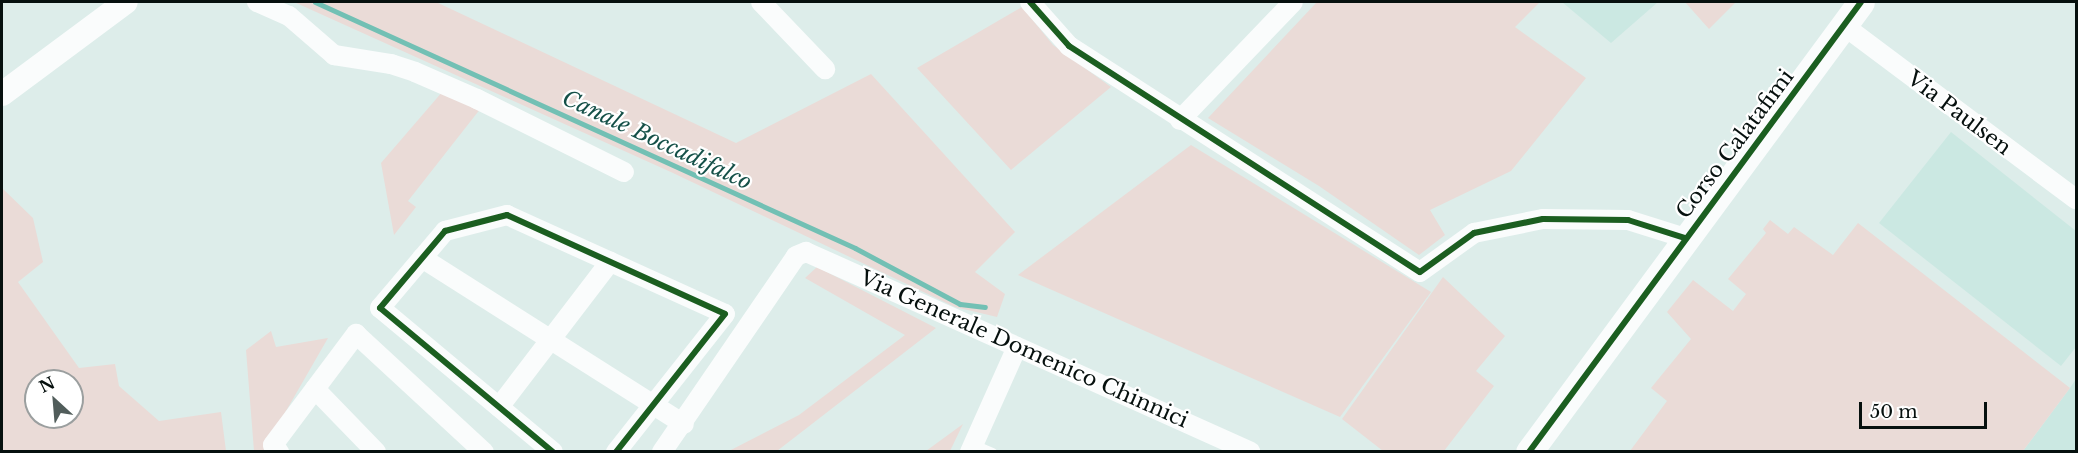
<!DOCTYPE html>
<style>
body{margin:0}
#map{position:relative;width:2078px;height:453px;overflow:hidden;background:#ddedea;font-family:"Libre Baskerville",serif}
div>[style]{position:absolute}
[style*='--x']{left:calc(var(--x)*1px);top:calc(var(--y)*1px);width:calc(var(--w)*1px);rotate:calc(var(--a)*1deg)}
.built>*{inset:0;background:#cbe8e2}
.green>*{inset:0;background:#eadbd7}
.stream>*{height:5px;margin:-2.5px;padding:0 2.5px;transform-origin:2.5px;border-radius:2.5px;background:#72c0b4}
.service>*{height:9px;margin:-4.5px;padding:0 4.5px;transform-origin:4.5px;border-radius:4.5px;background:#fafcfc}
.minor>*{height:20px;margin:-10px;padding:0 10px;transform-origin:10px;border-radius:10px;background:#fafcfc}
.tertiary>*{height:24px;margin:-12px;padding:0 12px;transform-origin:12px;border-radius:12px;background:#fafcfc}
.secondary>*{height:27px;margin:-13.5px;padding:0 13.5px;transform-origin:13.5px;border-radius:13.5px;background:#fafcfc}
.cycleway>*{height:6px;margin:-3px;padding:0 3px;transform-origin:3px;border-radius:3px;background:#1b5e20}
span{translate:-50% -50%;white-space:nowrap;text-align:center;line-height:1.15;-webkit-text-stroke:4.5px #fff;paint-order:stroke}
.street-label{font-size:21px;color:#06100e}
.water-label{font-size:22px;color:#155048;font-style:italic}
.frame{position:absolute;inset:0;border:3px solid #06100e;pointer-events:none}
.north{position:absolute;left:24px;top:369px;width:60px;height:60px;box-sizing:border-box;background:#fff;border:2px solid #9b9f9f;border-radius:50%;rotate:334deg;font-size:16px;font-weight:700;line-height:24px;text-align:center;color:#06100e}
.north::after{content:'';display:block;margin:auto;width:21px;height:27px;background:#515d5b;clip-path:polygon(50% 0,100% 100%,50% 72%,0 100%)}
.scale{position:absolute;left:1859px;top:402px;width:128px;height:27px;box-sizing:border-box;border:3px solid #06100e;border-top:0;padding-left:8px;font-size:18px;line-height:21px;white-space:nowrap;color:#06100e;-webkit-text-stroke:4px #fff;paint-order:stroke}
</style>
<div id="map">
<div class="built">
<div style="clip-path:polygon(1562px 2px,1658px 2px,1611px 43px)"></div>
<div style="clip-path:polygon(1951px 132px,2076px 231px,2076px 347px,2061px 366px,1879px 223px)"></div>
<div style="clip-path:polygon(2076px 379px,2076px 451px,2023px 451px,2070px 388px)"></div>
</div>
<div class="green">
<div style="clip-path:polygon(294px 2px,436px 2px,736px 143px,871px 74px,1015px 232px,975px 272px,1005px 294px,997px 317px,955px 307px,673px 173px)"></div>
<div style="clip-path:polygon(1317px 2px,1540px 2px,1515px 27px,1586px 78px,1511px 171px,1430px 210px,1445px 235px,1419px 255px,1319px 186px,1208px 118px)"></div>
<div style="clip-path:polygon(1685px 2px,1736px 2px,1709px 29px)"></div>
<div style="clip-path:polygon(1022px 7px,1053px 45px,1111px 87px,1011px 170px,917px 68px)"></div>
<div style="clip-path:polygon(443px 91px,481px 108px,408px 201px,416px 207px,394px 235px,381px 163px)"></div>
<div style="clip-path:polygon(1191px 145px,1431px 292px,1340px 417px,1018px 275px)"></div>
<div style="clip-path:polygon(evenodd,2px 188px,33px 218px,43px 262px,18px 282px,79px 368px,115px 364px,119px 386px,159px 421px,221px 412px,226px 451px,2px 451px,2px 188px,36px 381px,72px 381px,72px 417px,36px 417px,36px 381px)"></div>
<div style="clip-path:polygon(1770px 220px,1788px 234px,1794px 227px,1833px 255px,1858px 223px,2070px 388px,2023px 451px,1630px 451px,1667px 401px,1651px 388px,1691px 339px,1667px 312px,1693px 280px,1733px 311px,1746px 294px,1728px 279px,1766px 233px,1763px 229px)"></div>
<div style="clip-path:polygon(817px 267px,936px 328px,777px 451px,727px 452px,799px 415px,905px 335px,805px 278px)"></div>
<div style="clip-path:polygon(1443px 277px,1505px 336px,1476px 371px,1494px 386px,1444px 451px,1383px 451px,1342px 419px)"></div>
<div style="clip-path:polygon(271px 331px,276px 347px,328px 338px,263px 451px,254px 451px,246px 350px)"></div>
<div style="clip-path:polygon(963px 424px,950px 451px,926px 451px)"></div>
</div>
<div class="stream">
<div style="--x:315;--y:2;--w:593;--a:24.49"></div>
<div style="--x:855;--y:248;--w:119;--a:28.1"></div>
<div style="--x:960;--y:304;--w:25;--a:7"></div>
</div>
<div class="service">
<div style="--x:973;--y:444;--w:21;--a:23"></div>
</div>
<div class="minor">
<div style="--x:257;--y:2;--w:35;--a:24"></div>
<div style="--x:289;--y:16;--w:60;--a:40.9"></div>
<div style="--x:334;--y:55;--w:58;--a:9"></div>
<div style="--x:391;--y:64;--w:25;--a:18"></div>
<div style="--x:415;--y:72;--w:68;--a:23.5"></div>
<div style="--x:477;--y:99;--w:164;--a:26.4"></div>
<div style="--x:761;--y:2;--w:93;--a:46.3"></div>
<div style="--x:1030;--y:2;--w:59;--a:48.4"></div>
<div style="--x:1069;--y:46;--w:417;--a:32.8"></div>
<div style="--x:1420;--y:272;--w:67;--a:-35.8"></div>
<div style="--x:1474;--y:233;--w:70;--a:-11.5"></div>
<div style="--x:1543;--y:219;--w:85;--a:0.7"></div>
<div style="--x:1628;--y:220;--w:60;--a:17.5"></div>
<div style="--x:1843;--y:25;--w:291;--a:36.8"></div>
<div style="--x:1180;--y:120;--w:163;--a:-46.2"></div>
<div style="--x:422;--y:258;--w:310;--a:32.4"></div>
<div style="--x:315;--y:389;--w:88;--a:45.9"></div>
<div style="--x:499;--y:407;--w:183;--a:-52.6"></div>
<div style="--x:279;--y:452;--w:9;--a:-131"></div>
<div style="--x:273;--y:445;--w:139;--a:-53.2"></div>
<div style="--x:356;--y:334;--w:174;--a:42.7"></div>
<div style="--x:553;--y:452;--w:225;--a:-140.2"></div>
<div style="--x:380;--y:308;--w:101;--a:-49.8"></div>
<div style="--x:445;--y:231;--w:64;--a:-14.5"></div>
<div style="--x:507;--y:215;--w:239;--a:24.4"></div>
<div style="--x:725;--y:314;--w:176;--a:128.3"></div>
<div style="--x:662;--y:452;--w:237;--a:-55.6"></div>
<div style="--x:796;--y:256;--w:11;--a:-22"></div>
<div style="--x:806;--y:252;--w:487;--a:24.2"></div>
<div style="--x:970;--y:452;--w:115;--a:-65.9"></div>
</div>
<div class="tertiary">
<div style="--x:2;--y:94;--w:154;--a:-36.6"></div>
</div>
<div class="secondary">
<div style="--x:1529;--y:452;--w:559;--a:-53.58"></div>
</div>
<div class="cycleway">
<div style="--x:1030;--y:2;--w:59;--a:48.4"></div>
<div style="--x:1069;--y:46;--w:417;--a:32.8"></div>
<div style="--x:1420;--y:272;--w:67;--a:-35.8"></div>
<div style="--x:1474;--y:233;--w:70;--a:-11.5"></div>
<div style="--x:1543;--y:219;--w:85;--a:0.7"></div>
<div style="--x:1628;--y:220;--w:60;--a:17.5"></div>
<div style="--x:553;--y:452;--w:225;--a:-140.2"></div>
<div style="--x:380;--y:308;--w:101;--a:-49.8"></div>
<div style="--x:445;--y:231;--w:64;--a:-14.5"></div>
<div style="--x:507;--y:215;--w:239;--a:24.4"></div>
<div style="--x:725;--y:314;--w:176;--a:128.3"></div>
<div style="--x:1529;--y:452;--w:559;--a:-53.58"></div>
</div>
<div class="street-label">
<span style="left:1959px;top:113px;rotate:37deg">Via Paulsen</span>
<span style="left:1735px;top:144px;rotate:-53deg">Corso Calatafimi</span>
<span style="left:1024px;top:349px;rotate:24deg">Via Generale Domenico Chinnici</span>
</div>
<div class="water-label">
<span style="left:657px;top:140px;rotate:25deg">Canale Boccadifalco</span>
</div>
<div class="frame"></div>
<div class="north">N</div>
<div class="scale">50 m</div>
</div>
